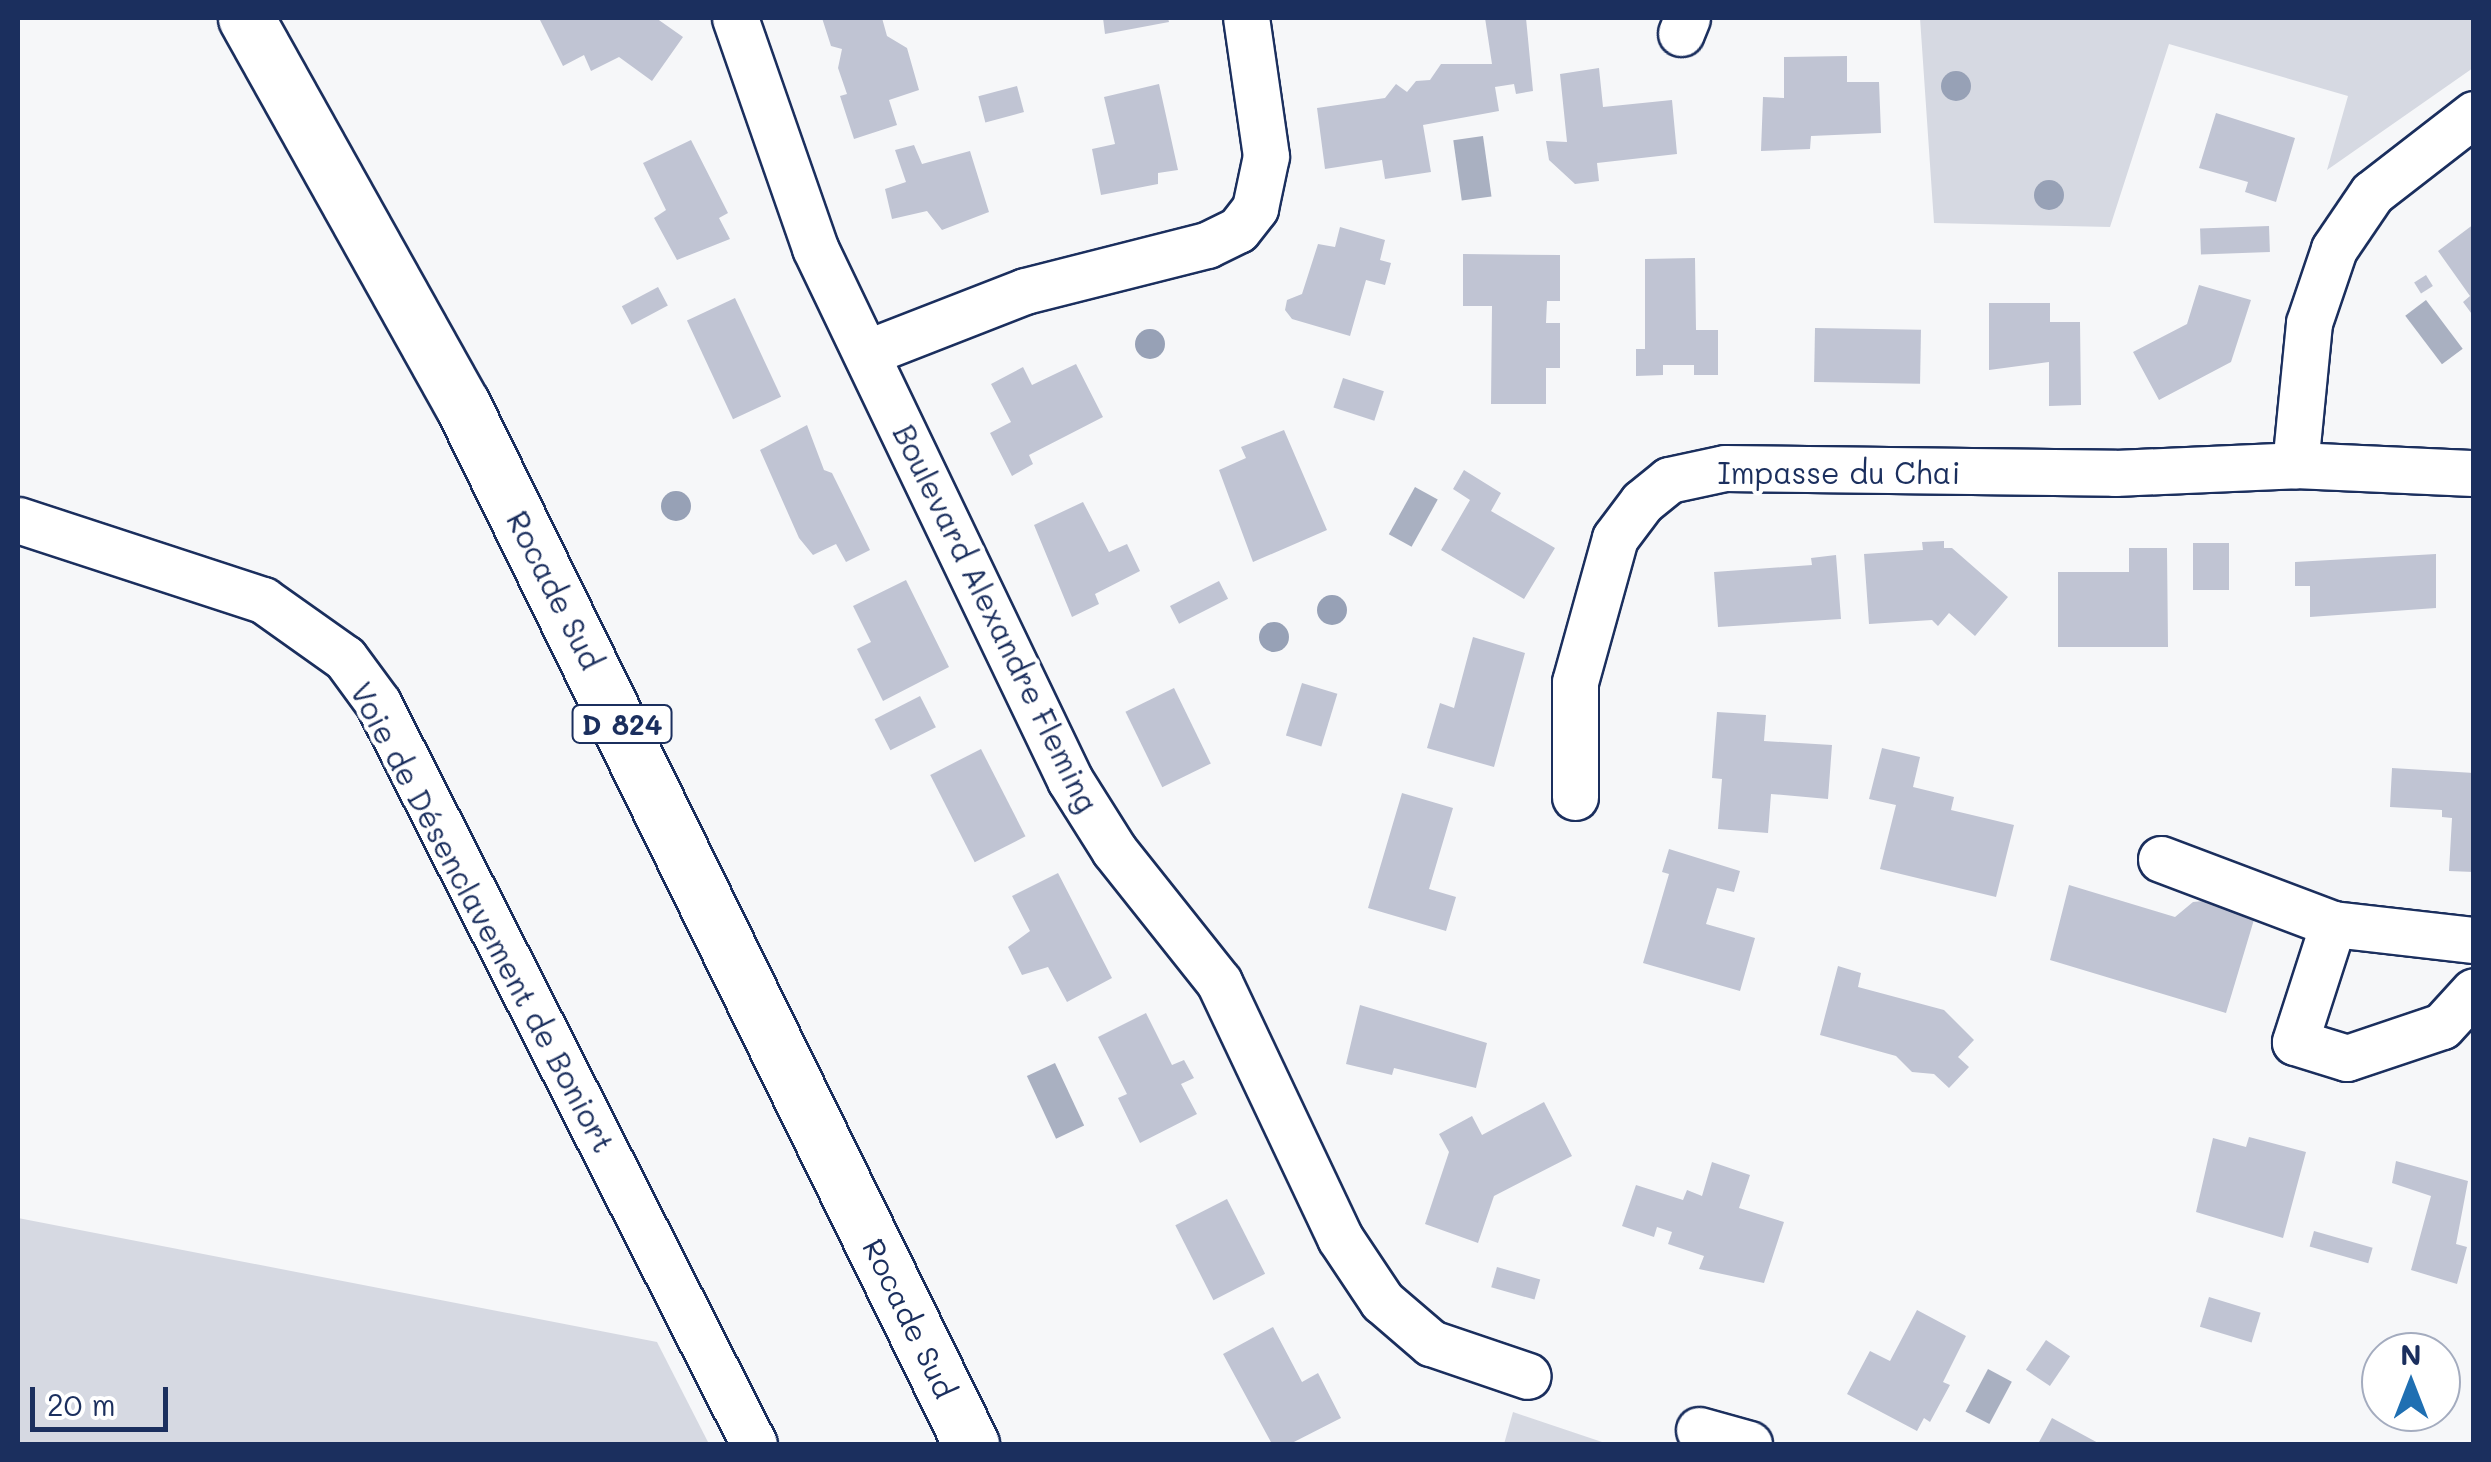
<!DOCTYPE html>
<meta charset="utf-8">
<style>
body{margin:0}
#map{position:relative;width:2491px;height:1462px;overflow:hidden;background:#f6f7f9;font-family:Mali,sans-serif}
div>[style]{position:absolute}
[style*='--x']{left:calc(var(--x)*1px);top:calc(var(--y)*1px);width:calc(var(--w)*1px);rotate:calc(var(--a)*1deg)}
.green>*{inset:0;background:#d6d9e2}
.water>*{inset:0;background:#a9b0c1;transform-origin:0 0}
.building>*{inset:0;background:#c0c4d3;transform-origin:0 0}
.roads{filter:drop-shadow(2px 0 #1b2f5e) drop-shadow(-2px 0 #1b2f5e) drop-shadow(0 2px #1b2f5e) drop-shadow(0 -2px #1b2f5e)}
.minor>*{height:45px;margin:-22.5px;padding:0 22.5px;transform-origin:22.5px;border-radius:22.5px;background:#fff}
.primary>*{height:55px;margin:-27.5px;padding:0 27.5px;transform-origin:27.5px;border-radius:27.5px;background:#fff}
.trees>*{width:30px;height:30px;margin:-15px;border-radius:50%;background:#97a1b6}
span{translate:-50% -50%;white-space:nowrap;text-align:center;line-height:1.15;-webkit-text-stroke:9px #fff;paint-order:stroke}
.shield-label span{padding:2px 8px;background:#fff;border:2px solid;border-radius:8px;-webkit-text-stroke-width:0}
.shield-label{font-size:28px;color:#1b2f5e;font-weight:700}
.street-label{font-size:30px;color:#1b2f5e}
.frame{position:absolute;inset:0;border:20px solid #1b2f5e;pointer-events:none}
.north{position:absolute;left:2361px;top:1332px;width:100px;height:100px;box-sizing:border-box;background:#fff;border:2px solid #a4acbf;border-radius:50%;rotate:0deg;font-size:28px;font-weight:700;line-height:40px;text-align:center;color:#1b2f5e}
.north::after{content:'';display:block;margin:auto;width:35px;height:45px;background:#1f6fb2;clip-path:polygon(50% 0,100% 100%,50% 72%,0 100%)}
.scale{position:absolute;left:30px;top:1387px;width:138px;height:45px;box-sizing:border-box;border:5px solid #1b2f5e;border-top:0;padding-left:12px;font-size:30px;line-height:35px;white-space:nowrap;color:#1b2f5e;-webkit-text-stroke:8px #fff;paint-order:stroke}
</style>
<div id="map">
<div class="green">
<div style="clip-path:polygon(1920px 18px,2473px 18px,2473px 68px,2327px 170px,2348px 96px,2169px 44px,2110px 227px,1934px 223px)"></div>
<div style="clip-path:polygon(18px 1218px,657px 1342px,709px 1444px,18px 1444px)"></div>
<div style="clip-path:polygon(1513px 1412px,1608px 1444px,1504px 1444px)"></div>
</div>
<div class="water">
<div style="left:1483px;top:136px;width:61px;height:30px;rotate:82deg"></div>
<div style="left:2426px;top:300px;width:61px;height:26px;rotate:53deg"></div>
<div style="left:1415px;top:487px;width:26px;height:54px;rotate:29deg"></div>
<div style="left:1055px;top:1063px;width:69px;height:31px;rotate:65deg"></div>
<div style="left:1988px;top:1369px;width:27px;height:48px;rotate:28deg"></div>
</div>
<div class="building">
<div style="clip-path:polygon(539px 18px,656px 18px,683px 37px,652px 81px,619px 57px,591px 71px,584px 55px,563px 66px)"></div>
<div style="clip-path:polygon(822px 18px,882px 18px,887px 36px,907px 48px,919px 90px,889px 100px,897px 125px,854px 139px,840px 96px,847px 94px,838px 68px,842px 49px,831px 46px)"></div>
<div style="clip-path:polygon(1103px 18px,1168px 18px,1169px 22px,1105px 34px)"></div>
<div style="clip-path:polygon(1485px 18px,1526px 18px,1533px 91px,1516px 94px,1514px 84px,1495px 87px,1499px 111px,1423px 125px,1431px 172px,1385px 179px,1382px 160px,1325px 169px,1317px 108px,1385px 98px,1396px 84px,1407px 92px,1416px 81px,1430px 80px,1441px 64px,1492px 64px)"></div>
<div style="clip-path:polygon(1847px 56px,1847px 82px,1879px 82px,1881px 133px,1811px 136px,1810px 149px,1761px 151px,1763px 97px,1784px 98px,1784px 57px)"></div>
<div style="clip-path:polygon(1599px 68px,1603px 107px,1672px 100px,1677px 154px,1597px 163px,1599px 181px,1575px 184px,1549px 160px,1546px 141px,1567px 142px,1560px 74px)"></div>
<div style="clip-path:polygon(1159px 84px,1178px 170px,1158px 173px,1158px 184px,1101px 195px,1092px 149px,1115px 144px,1104px 97px)"></div>
<div style="left:1017px;top:86px;width:27px;height:40px;rotate:75deg"></div>
<div style="clip-path:polygon(2216px 113px,2295px 138px,2276px 202px,2245px 192px,2248px 182px,2199px 168px)"></div>
<div style="clip-path:polygon(691px 140px,728px 213px,719px 218px,730px 239px,677px 260px,654px 218px,666px 210px,643px 163px)"></div>
<div style="clip-path:polygon(914px 145px,922px 164px,970px 151px,989px 212px,942px 230px,927px 211px,892px 219px,885px 189px,906px 182px,895px 150px)"></div>
<div style="clip-path:polygon(2474px 224px,2474px 317px,2463px 302px,2470px 296px,2438px 251px)"></div>
<div style="left:2269px;top:226px;width:26px;height:69px;rotate:88deg"></div>
<div style="clip-path:polygon(1340px 227px,1385px 240px,1380px 260px,1391px 263px,1385px 285px,1366px 280px,1350px 336px,1292px 319px,1285px 310px,1287px 300px,1302px 294px,1318px 244px,1335px 247px)"></div>
<div style="clip-path:polygon(1463px 254px,1560px 255px,1560px 301px,1547px 301px,1546px 323px,1560px 323px,1560px 368px,1546px 368px,1546px 404px,1491px 404px,1492px 306px,1463px 306px)"></div>
<div style="clip-path:polygon(1695px 258px,1696px 330px,1718px 330px,1718px 375px,1694px 375px,1694px 365px,1663px 365px,1663px 375px,1636px 376px,1636px 349px,1645px 349px,1645px 259px)"></div>
<div style="left:2426px;top:275px;width:13px;height:14px;rotate:58deg"></div>
<div style="clip-path:polygon(2199px 285px,2251px 300px,2231px 362px,2159px 400px,2133px 352px,2187px 324px)"></div>
<div style="left:658px;top:287px;width:21px;height:41px;rotate:62deg"></div>
<div style="left:735px;top:298px;width:109px;height:53px;rotate:65deg"></div>
<div style="clip-path:polygon(1989px 303px,2050px 303px,2050px 322px,2080px 322px,2081px 405px,2049px 406px,2049px 362px,1989px 370px)"></div>
<div style="left:1815px;top:328px;width:106px;height:54px;rotate:1deg"></div>
<div style="clip-path:polygon(1076px 364px,1103px 417px,1029px 455px,1033px 464px,1012px 476px,990px 433px,1011px 422px,991px 384px,1023px 367px,1032px 385px)"></div>
<div style="left:1343px;top:378px;width:43px;height:31px;rotate:18deg"></div>
<div style="clip-path:polygon(807px 425px,824px 470px,832px 473px,870px 550px,846px 562px,836px 544px,813px 555px,799px 538px,760px 450px)"></div>
<div style="clip-path:polygon(1284px 430px,1327px 530px,1253px 562px,1219px 470px,1246px 458px,1241px 447px)"></div>
<div style="clip-path:polygon(1464px 470px,1501px 493px,1491px 511px,1555px 548px,1524px 599px,1441px 550px,1470px 500px,1453px 489px)"></div>
<div style="clip-path:polygon(1083px 502px,1109px 552px,1127px 544px,1140px 571px,1095px 594px,1099px 604px,1072px 617px,1034px 525px)"></div>
<div style="clip-path:polygon(1944px 541px,1944px 548px,1952px 548px,2008px 597px,1975px 636px,1949px 613px,1938px 626px,1932px 620px,1869px 624px,1864px 554px,1923px 550px,1922px 542px)"></div>
<div style="left:2193px;top:543px;width:36px;height:47px"></div>
<div style="clip-path:polygon(2129px 548px,2167px 548px,2168px 647px,2058px 647px,2058px 572px,2129px 572px)"></div>
<div style="clip-path:polygon(2436px 554px,2436px 608px,2310px 617px,2310px 586px,2295px 586px,2295px 562px)"></div>
<div style="clip-path:polygon(1836px 555px,1841px 619px,1718px 627px,1714px 572px,1812px 565px,1811px 558px)"></div>
<div style="clip-path:polygon(906px 580px,949px 667px,883px 701px,857px 649px,871px 642px,853px 606px)"></div>
<div style="left:1219px;top:581px;width:20px;height:55px;rotate:63deg"></div>
<div style="clip-path:polygon(1473px 637px,1525px 653px,1494px 767px,1427px 748px,1440px 703px,1454px 708px)"></div>
<div style="left:1302px;top:683px;width:37px;height:55px;rotate:17deg"></div>
<div style="left:1174px;top:688px;width:84px;height:54px;rotate:64deg"></div>
<div style="left:920px;top:696px;width:35px;height:51px;rotate:63deg"></div>
<div style="clip-path:polygon(1717px 712px,1766px 715px,1764px 741px,1832px 745px,1828px 799px,1771px 794px,1768px 833px,1718px 829px,1722px 779px,1712px 778px)"></div>
<div style="clip-path:polygon(1882px 748px,1920px 757px,1913px 787px,1954px 797px,1951px 810px,2014px 825px,1996px 897px,1880px 869px,1896px 805px,1869px 799px)"></div>
<div style="left:981px;top:749px;width:98px;height:57px;rotate:63deg"></div>
<div style="clip-path:polygon(2392px 768px,2474px 773px,2474px 872px,2449px 871px,2452px 818px,2442px 817px,2442px 810px,2390px 807px)"></div>
<div style="clip-path:polygon(1402px 793px,1453px 808px,1429px 889px,1456px 897px,1446px 931px,1368px 908px)"></div>
<div style="clip-path:polygon(1669px 849px,1740px 871px,1734px 892px,1717px 888px,1706px 924px,1755px 938px,1740px 991px,1643px 963px,1669px 874px,1662px 872px)"></div>
<div style="clip-path:polygon(1058px 873px,1112px 978px,1067px 1002px,1048px 967px,1022px 975px,1008px 947px,1030px 931px,1012px 896px)"></div>
<div style="clip-path:polygon(2069px 885px,2175px 917px,2193px 902px,2213px 900px,2256px 913px,2226px 1013px,2050px 960px)"></div>
<div style="clip-path:polygon(1838px 966px,1861px 973px,1858px 987px,1944px 1010px,1974px 1040px,1958px 1057px,1969px 1067px,1949px 1088px,1934px 1074px,1912px 1072px,1896px 1056px,1820px 1035px)"></div>
<div style="clip-path:polygon(1360px 1005px,1487px 1043px,1476px 1088px,1394px 1068px,1392px 1075px,1346px 1064px)"></div>
<div style="clip-path:polygon(1146px 1013px,1172px 1065px,1184px 1060px,1194px 1078px,1181px 1084px,1197px 1114px,1140px 1143px,1118px 1098px,1127px 1094px,1098px 1037px)"></div>
<div style="clip-path:polygon(1544px 1102px,1572px 1156px,1494px 1196px,1478px 1243px,1425px 1224px,1449px 1152px,1439px 1134px,1472px 1116px,1482px 1135px)"></div>
<div style="clip-path:polygon(2249px 1137px,2306px 1152px,2283px 1238px,2196px 1212px,2213px 1138px,2246px 1147px)"></div>
<div style="clip-path:polygon(2396px 1161px,2468px 1181px,2456px 1244px,2467px 1247px,2457px 1284px,2411px 1270px,2431px 1196px,2392px 1183px)"></div>
<div style="clip-path:polygon(1712px 1162px,1750px 1175px,1739px 1208px,1784px 1222px,1764px 1283px,1699px 1269px,1704px 1256px,1668px 1244px,1672px 1232px,1657px 1227px,1654px 1237px,1622px 1226px,1636px 1185px,1683px 1200px,1687px 1190px,1702px 1196px)"></div>
<div style="left:1227px;top:1199px;width:84px;height:58px;rotate:63deg"></div>
<div style="left:2314px;top:1231px;width:61px;height:16px;rotate:16deg"></div>
<div style="left:1497px;top:1267px;width:45px;height:21px;rotate:16deg"></div>
<div style="left:2209px;top:1297px;width:54px;height:31px;rotate:17deg"></div>
<div style="clip-path:polygon(1917px 1310px,1966px 1336px,1943px 1382px,1950px 1385px,1930px 1422px,1924px 1418px,1917px 1431px,1847px 1394px,1870px 1351px,1890px 1361px)"></div>
<div style="clip-path:polygon(1273px 1327px,1302px 1382px,1318px 1373px,1341px 1418px,1290px 1444px,1272px 1444px,1223px 1354px)"></div>
<div style="left:2046px;top:1340px;width:29px;height:36px;rotate:34deg"></div>
<div style="clip-path:polygon(2052px 1418px,2100px 1444px,2038px 1444px)"></div>
</div>
<div class="roads">
<div class="minor">
<div style="--x:735;--y:18;--w:244;--a:70.8"></div>
<div style="--x:815;--y:248;--w:590;--a:64.39"></div>
<div style="--x:1070;--y:780;--w:83;--a:57.8"></div>
<div style="--x:1114;--y:850;--w:169;--a:51.5"></div>
<div style="--x:1219;--y:982;--w:283;--a:64.7"></div>
<div style="--x:1340;--y:1238;--w:76;--a:56.3"></div>
<div style="--x:1382;--y:1301;--w:65;--a:40.6"></div>
<div style="--x:1431;--y:1343;--w:102;--a:18.8"></div>
<div style="--x:1681;--y:33;--w:16;--a:-68"></div>
<div style="--x:2474;--y:114;--w:129;--a:142.2"></div>
<div style="--x:2372;--y:193;--w:68;--a:124.2"></div>
<div style="--x:2334;--y:249;--w:78;--a:108.7"></div>
<div style="--x:2309;--y:323;--w:143;--a:95.6"></div>
<div style="--x:2295;--y:465;--w:179;--a:2.6"></div>
<div style="--x:866;--y:353;--w:171;--a:-21.3"></div>
<div style="--x:1025;--y:291;--w:188;--a:-14.2"></div>
<div style="--x:1207;--y:245;--w:34;--a:-26"></div>
<div style="--x:1238;--y:230;--w:28;--a:-52"></div>
<div style="--x:1255;--y:208;--w:53;--a:-78.1"></div>
<div style="--x:1266;--y:156;--w:139;--a:-98.2"></div>
<div style="--x:18;--y:520;--w:258;--a:18.1"></div>
<div style="--x:263;--y:600;--w:100;--a:35.3"></div>
<div style="--x:345;--y:658;--w:56;--a:53.7"></div>
<div style="--x:378;--y:703;--w:831;--a:63.1"></div>
<div style="--x:1575;--y:797;--w:115;--a:-90"></div>
<div style="--x:1575;--y:682;--w:149;--a:-74.5"></div>
<div style="--x:1615;--y:538;--w:45;--a:-53.1"></div>
<div style="--x:1642;--y:502;--w:35;--a:-39"></div>
<div style="--x:1669;--y:480;--w:57;--a:-12.1"></div>
<div style="--x:1725;--y:468;--w:390;--a:0.7"></div>
<div style="--x:2115;--y:473;--w:180;--a:-2.5"></div>
<div style="--x:2161;--y:859;--w:184;--a:20.7"></div>
<div style="--x:2333;--y:924;--w:142;--a:6.5"></div>
<div style="--x:2333;--y:924;--w:124;--a:107.9"></div>
<div style="--x:2295;--y:1042;--w:54;--a:17.1"></div>
<div style="--x:2347;--y:1058;--w:100;--a:-18.6"></div>
<div style="--x:2442;--y:1026;--w:47;--a:-47.6"></div>
<div style="--x:1699;--y:1430;--w:52;--a:15.6"></div>
</div>
<div class="primary">
<div style="--x:246;--y:18;--w:442;--a:60.8"></div>
<div style="--x:462;--y:404;--w:1158;--a:63.92"></div>
</div>
</div>
<div class="trees">
<div style="left:1956px;top:86px"></div>
<div style="left:2049px;top:195px"></div>
<div style="left:1150px;top:344px"></div>
<div style="left:676px;top:506px"></div>
<div style="left:1332px;top:610px"></div>
<div style="left:1274px;top:637px"></div>
</div>
<div class="shield-label">
<span style="left:622px;top:724px">D 824</span>
</div>
<div class="street-label">
<span style="left:1839px;top:472px">Impasse du Chai</span>
<span style="left:555px;top:590px;rotate:63deg">Rocade Sud</span>
<span style="left:996px;top:618px;rotate:64deg">Boulevard Alexandre Fleming</span>
<span style="left:483px;top:917px;rotate:62deg">Voie de Désenclavement de Boniort</span>
<span style="left:910px;top:1318px;rotate:64deg">Rocade Sud</span>
</div>
<div class="frame"></div>
<div class="north">N</div>
<div class="scale">20 m</div>
</div>
